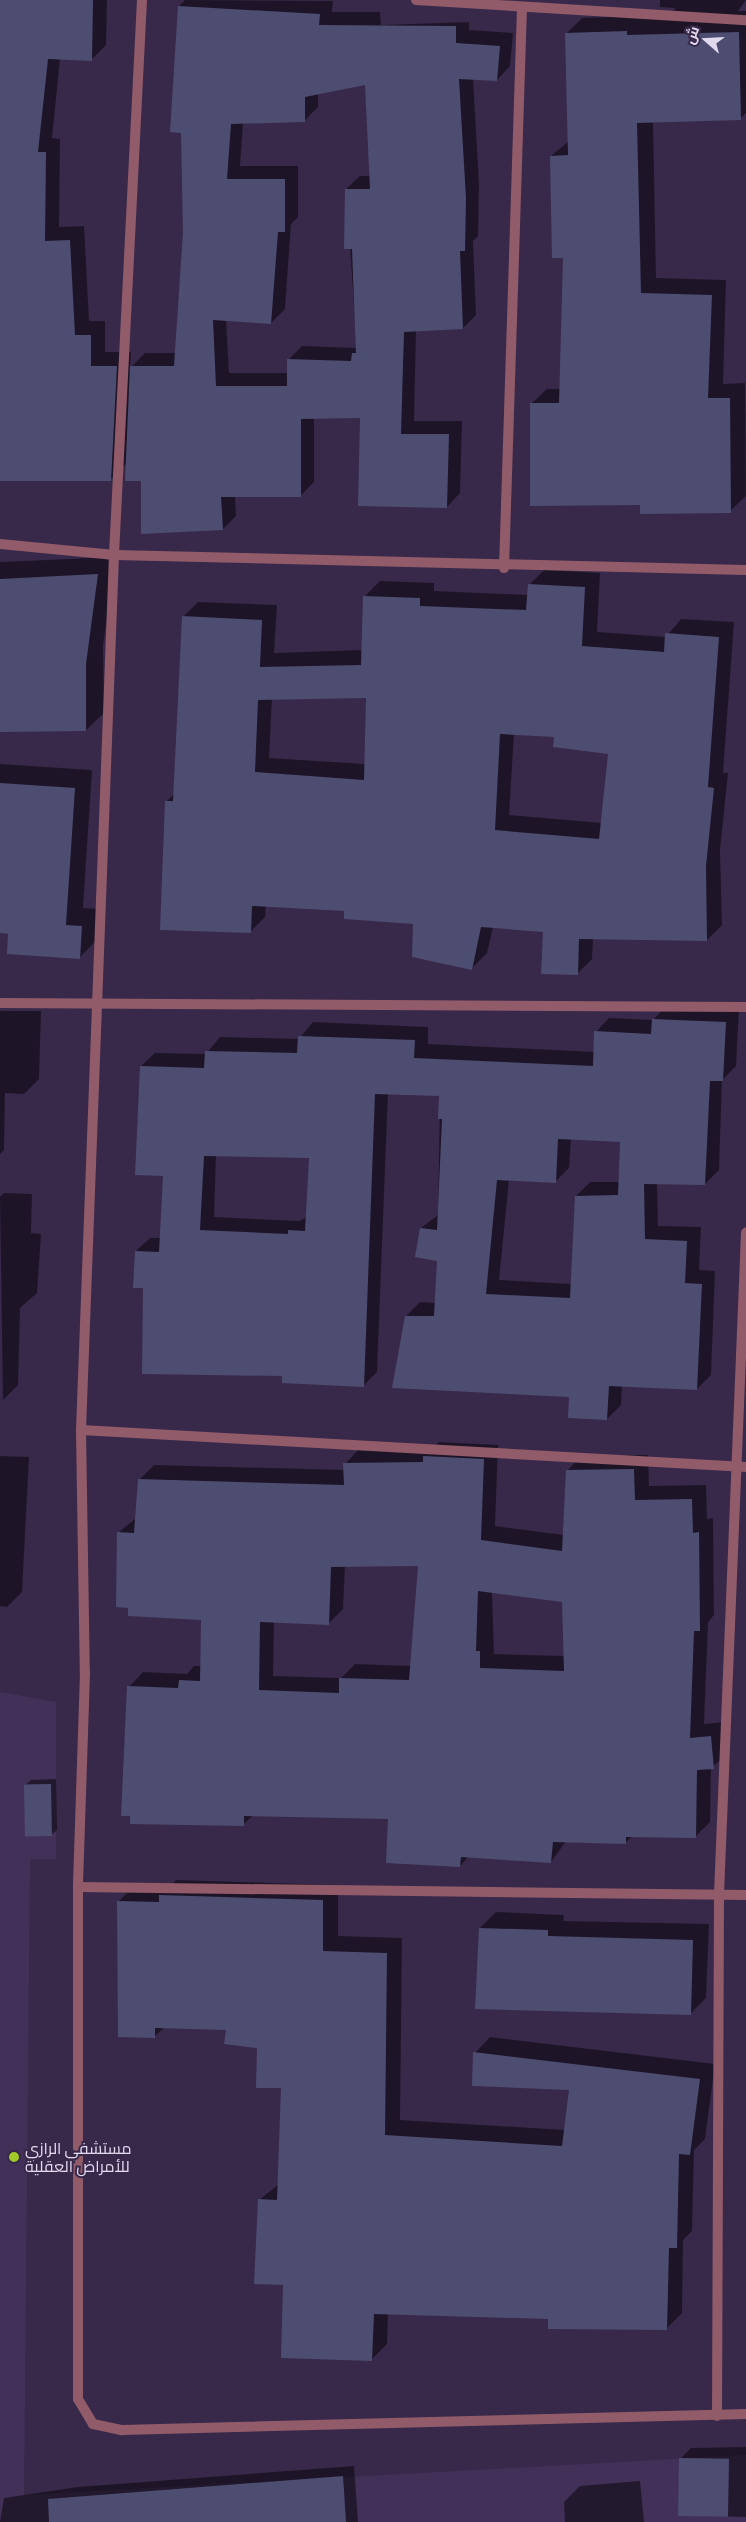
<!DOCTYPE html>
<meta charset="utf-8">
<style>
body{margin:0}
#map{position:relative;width:746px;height:2522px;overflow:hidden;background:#38294a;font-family:Barlow,Cairo,sans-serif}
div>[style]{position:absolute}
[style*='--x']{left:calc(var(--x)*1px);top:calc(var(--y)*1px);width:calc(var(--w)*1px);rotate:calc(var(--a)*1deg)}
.built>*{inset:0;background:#423058}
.shadow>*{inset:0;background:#0007}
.building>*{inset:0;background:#4d4d72;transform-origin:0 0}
.minor>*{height:10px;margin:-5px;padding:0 5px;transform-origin:5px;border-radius:5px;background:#925b69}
.dots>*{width:14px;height:14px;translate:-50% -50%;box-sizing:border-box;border:2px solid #38294a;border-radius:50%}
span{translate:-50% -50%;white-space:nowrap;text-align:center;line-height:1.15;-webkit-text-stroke:4px #38294a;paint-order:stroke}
.poi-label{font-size:16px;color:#e1d9ee}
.left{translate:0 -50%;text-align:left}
.north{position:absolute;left:681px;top:15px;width:50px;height:50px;-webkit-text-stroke:4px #38294a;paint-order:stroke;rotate:289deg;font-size:14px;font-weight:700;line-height:20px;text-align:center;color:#e1d9ee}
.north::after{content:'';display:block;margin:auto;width:18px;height:22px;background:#e1d9ee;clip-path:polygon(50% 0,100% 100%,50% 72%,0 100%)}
</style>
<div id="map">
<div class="built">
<div style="clip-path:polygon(0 1692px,56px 1702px,56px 1859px,30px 1859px,24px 2495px,746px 2455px,746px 2522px,0 2522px)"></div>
</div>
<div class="shadow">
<div style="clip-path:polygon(evenodd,0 0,107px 0,106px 45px,91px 60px,60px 59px,52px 138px,60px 139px,59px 227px,84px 226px,89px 321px,105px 321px,105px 352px,131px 352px,130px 368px,145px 353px,176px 353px,185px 232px,179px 6px,185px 0,333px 1px,332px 12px,380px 12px,381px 25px,469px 22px,469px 30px,513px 33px,510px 66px,497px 80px,473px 78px,479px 184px,478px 236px,473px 241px,476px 315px,463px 328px,416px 330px,414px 421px,462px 421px,460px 493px,447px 507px,361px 416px,314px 418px,314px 482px,300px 496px,235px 496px,236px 516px,223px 529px,142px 480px,127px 463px,110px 480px,0 480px,0 0,366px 84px,370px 176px,360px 176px,346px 189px,357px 348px,302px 346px,289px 359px,288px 373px,229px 373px,226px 320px,271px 323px,285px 309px,291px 224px,298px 217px,298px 166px,240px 166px,243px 123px,304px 121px,318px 107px,318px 93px,366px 84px)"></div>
<div style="clip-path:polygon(660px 0,746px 0,738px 11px,746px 11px,746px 113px,741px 118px,653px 121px,656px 278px,726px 280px,723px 384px,745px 383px,746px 496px,730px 511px,641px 504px,531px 404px,547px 389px,561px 389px,565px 256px,551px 156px,569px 141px,567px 33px,582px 18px,668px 15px,676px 8px,660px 7px)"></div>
<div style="clip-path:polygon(115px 557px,103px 646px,104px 713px,86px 730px,0 731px,0 562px)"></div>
<div style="clip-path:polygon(evenodd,544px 570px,600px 573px,597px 632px,666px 637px,681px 619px,734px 622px,723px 773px,728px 773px,720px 850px,722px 925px,707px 940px,593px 938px,592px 959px,577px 974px,544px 931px,493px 927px,487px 953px,472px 968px,414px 923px,346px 910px,266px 905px,265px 917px,250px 932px,166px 802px,175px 793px,183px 617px,198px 602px,277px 605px,274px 653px,363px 650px,365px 596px,380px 581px,434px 583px,434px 591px,529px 595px,529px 585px,544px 570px,368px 696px,365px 764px,269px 758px,272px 699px,368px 696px,544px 570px,514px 734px,555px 736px,609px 753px,602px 823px,509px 815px,514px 734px)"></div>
<div style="clip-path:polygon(0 764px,92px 770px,83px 908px,99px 909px,97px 940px,79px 958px,0 932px)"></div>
<div style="clip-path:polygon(evenodd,667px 1005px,739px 1009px,736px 1066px,722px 1080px,719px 1170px,705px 1184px,657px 1183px,658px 1226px,701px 1227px,699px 1270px,715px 1271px,711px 1375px,697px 1389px,622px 1385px,621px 1405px,607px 1419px,570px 1396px,406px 1316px,420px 1302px,436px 1303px,438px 1260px,421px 1228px,438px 1215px,440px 1095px,388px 1093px,377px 1372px,363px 1386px,283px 1375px,144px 1287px,136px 1251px,150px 1238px,161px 1238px,164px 1175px,141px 1066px,155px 1053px,206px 1054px,220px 1037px,299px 1039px,313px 1022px,428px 1027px,428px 1044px,595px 1052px,596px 1032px,609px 1018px,653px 1020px,667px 1005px,571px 1138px,621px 1141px,619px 1182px,590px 1182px,576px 1196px,572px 1284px,499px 1280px,509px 1180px,555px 1182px,569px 1168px,571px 1138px,667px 1005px,216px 1155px,310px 1157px,307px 1217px,299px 1221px,214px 1217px,216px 1155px)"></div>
<div style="clip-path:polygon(0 1011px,41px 1011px,39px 1079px,24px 1094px,5px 1093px,4px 1150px,0 1154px)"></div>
<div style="clip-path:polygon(4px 1193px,32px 1194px,31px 1233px,41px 1234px,37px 1293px,20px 1308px,18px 1385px,3px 1400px,0 1197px)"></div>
<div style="clip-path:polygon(evenodd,439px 1442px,498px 1445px,495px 1526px,564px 1535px,567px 1471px,581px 1456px,648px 1455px,649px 1486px,706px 1485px,707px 1519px,713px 1518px,714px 1615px,708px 1622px,704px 1724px,725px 1722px,728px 1753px,711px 1768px,710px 1822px,695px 1837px,633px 1836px,625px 1843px,566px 1841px,551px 1862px,469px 1856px,460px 1866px,390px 1818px,253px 1815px,243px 1825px,129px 1687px,143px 1672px,187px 1674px,194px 1666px,202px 1666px,203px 1619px,118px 1533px,136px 1518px,139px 1480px,154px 1465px,345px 1470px,345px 1464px,359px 1449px,432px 1448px,439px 1442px,420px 1564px,411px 1666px,355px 1664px,341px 1678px,273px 1676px,274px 1622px,328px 1624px,343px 1609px,345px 1565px,420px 1564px,439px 1442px,492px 1591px,564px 1601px,565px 1656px,494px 1654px,492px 1591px)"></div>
<div style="clip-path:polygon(0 1456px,29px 1457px,22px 1592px,7px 1607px,0 1606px)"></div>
<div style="clip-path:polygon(56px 1779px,57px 1830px,51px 1835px,25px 1785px,31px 1780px)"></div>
<div style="clip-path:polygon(176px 1880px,338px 1885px,338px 1936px,402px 1938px,400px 2120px,566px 2130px,571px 2089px,475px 2053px,490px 2037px,715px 2064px,705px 2139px,694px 2150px,692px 2231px,683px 2240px,682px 2313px,666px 2329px,549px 2318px,388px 2313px,387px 2344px,371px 2360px,259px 2200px,279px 2184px,283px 2087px,258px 2047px,227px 2029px,165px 2027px,154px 2037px,118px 1902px,134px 1886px,169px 1887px)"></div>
<div style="clip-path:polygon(496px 1912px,564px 1915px,563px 1921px,709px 1924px,706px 1998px,690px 2014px,480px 1928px)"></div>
<div style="clip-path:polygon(746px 2447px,746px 2517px,678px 2515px,680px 2459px,691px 2448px)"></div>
<div style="clip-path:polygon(354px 2466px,358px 2522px,0 2522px,4px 2498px,78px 2487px)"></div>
<div style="clip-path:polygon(640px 2481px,644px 2522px,565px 2522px,564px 2502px,580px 2486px)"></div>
</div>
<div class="building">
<div style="clip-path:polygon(0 0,93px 0,92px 61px,48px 59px,38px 152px,46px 152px,45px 241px,70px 240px,75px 335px,91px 335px,91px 366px,117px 366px,111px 481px,0 481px)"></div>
<div style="clip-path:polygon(evenodd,178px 6px,320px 14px,319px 25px,456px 26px,456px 43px,500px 46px,497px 81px,459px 79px,466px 198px,465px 251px,460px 251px,463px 329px,404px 332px,401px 434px,449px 434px,447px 508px,358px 506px,360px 418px,301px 419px,301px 497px,221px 497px,223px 530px,141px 534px,141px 481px,125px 481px,130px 366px,174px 366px,183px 232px,181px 133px,170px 132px,178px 6px,365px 85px,370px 189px,345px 189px,344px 249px,352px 249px,356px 353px,352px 353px,351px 361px,287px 359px,287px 386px,216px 386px,213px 320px,271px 324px,278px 232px,285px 232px,285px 179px,227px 179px,231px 124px,305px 122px,305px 97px,365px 85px)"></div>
<div style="clip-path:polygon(627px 31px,627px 35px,739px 32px,741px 120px,637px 123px,641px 293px,712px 295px,708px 398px,730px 398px,731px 513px,640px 514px,640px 505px,530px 506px,530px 403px,559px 403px,563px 258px,552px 258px,550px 156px,568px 155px,565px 33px)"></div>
<div style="clip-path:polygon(98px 574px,86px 664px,86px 731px,0 732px,0 579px)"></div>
<div style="clip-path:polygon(evenodd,528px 584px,585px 587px,582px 646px,664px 652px,665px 633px,719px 637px,708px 787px,714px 788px,706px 866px,707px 941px,579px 939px,578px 975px,541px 974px,543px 932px,481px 927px,472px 970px,412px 957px,413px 924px,344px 919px,344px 911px,252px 906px,251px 933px,160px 930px,165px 801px,173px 801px,182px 616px,262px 620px,260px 667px,361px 665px,363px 596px,420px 598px,420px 606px,526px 610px,528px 584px,366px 698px,364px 780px,255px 772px,258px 700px,366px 698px,528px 584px,500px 734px,554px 737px,553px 747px,608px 754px,599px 839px,495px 830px,500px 734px)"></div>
<div style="clip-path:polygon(0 783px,75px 788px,66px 925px,82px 926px,80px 959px,7px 954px,8px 934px,0 933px)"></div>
<div style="clip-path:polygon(evenodd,652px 1019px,726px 1022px,723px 1081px,710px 1081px,705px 1185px,644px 1184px,645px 1239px,687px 1241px,685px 1283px,702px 1284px,697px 1390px,609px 1386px,607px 1420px,568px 1418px,569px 1397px,392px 1388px,405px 1316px,434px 1316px,437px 1261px,415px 1257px,420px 1228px,437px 1230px,442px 1119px,438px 1119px,439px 1096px,375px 1094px,364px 1387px,282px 1383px,282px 1376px,142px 1374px,143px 1288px,133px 1288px,135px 1251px,159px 1252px,163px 1176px,135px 1175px,140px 1066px,204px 1068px,205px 1051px,297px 1053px,298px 1036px,415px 1040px,414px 1058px,593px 1066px,594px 1031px,651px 1034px,652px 1019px,558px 1139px,620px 1142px,618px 1195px,575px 1196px,570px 1298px,486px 1294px,497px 1180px,556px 1183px,558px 1139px,652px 1019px,204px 1156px,309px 1158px,305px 1231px,288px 1230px,288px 1234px,200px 1230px,204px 1156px)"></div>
<div style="clip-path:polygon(evenodd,423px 1456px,484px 1459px,481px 1540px,562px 1551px,566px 1470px,634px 1469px,635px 1500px,692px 1499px,693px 1533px,699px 1532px,700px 1631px,694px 1631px,690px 1738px,711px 1736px,714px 1769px,697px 1770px,696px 1838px,626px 1837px,626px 1844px,553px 1842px,551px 1863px,461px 1857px,460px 1867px,386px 1863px,388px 1819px,244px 1816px,244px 1826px,130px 1824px,130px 1816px,121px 1816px,127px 1686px,178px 1688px,179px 1680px,200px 1681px,201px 1620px,128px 1616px,128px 1608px,116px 1607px,117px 1532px,134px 1533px,138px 1479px,344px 1485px,343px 1463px,423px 1462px,423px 1456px,418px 1566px,409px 1680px,339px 1678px,339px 1693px,259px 1690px,260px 1622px,329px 1625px,331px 1567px,418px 1566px,423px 1456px,478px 1591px,562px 1602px,564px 1671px,480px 1668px,480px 1651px,476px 1651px,478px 1591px)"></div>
<div style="left:51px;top:1784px;width:52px;height:27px;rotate:89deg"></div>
<div style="clip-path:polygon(159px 1895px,323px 1900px,323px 1951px,387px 1953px,385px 2135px,562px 2146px,569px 2090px,472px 2086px,473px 2052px,700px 2079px,690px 2155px,679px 2154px,677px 2248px,669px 2248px,667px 2330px,548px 2329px,548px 2319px,374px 2314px,372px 2361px,281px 2358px,283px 2285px,254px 2284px,258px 2199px,277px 2200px,281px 2088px,256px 2088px,257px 2048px,224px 2044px,226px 2030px,155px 2028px,155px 2038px,118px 2037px,117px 1901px,159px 1902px)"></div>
<div style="clip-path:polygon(479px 1928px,548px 1930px,548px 1936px,693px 1940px,691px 2015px,475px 2009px)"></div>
<div style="left:679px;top:2458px;width:50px;height:58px;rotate:1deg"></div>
<div style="clip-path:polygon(343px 2476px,346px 2522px,49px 2522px,48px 2499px)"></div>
</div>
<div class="minor">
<div style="--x:142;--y:0;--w:556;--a:92.89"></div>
<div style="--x:114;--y:555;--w:876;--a:92.16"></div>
<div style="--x:81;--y:1430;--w:243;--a:89.1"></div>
<div style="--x:85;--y:1673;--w:214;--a:91.9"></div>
<div style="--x:78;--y:1887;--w:512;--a:90"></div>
<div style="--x:78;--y:2399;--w:29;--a:59"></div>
<div style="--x:93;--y:2424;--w:30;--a:12"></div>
<div style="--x:122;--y:2430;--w:624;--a:-1.47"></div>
<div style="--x:416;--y:0;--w:331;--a:3.5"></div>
<div style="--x:0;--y:544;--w:115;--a:5.5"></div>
<div style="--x:114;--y:555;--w:632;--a:1.36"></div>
<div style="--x:504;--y:568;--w:561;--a:-88.16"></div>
<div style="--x:0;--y:1003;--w:746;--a:0.31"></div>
<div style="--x:81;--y:1430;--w:666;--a:3.18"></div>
<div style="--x:78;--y:1887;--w:668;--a:0.69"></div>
<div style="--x:717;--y:2416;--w:522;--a:-89.78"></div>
<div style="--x:719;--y:1894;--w:662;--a:-87.66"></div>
</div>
<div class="dots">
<div style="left:14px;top:2157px;background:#a1c92a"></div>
</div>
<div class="poi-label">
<span class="left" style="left:25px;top:2157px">مستشفي الرازي<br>للأمراض العقلية</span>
</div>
<div class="north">ش</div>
</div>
